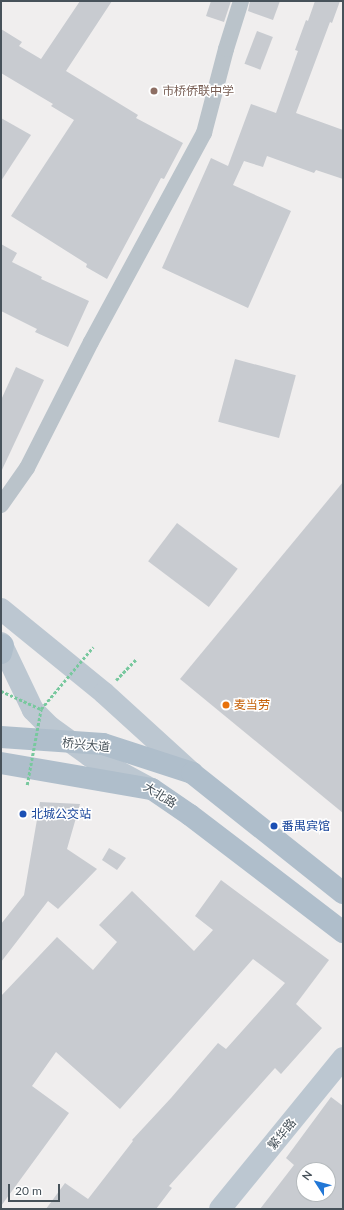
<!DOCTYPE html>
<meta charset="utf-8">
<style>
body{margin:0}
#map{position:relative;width:344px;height:1210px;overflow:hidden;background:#f0eeee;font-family:Lato,"Noto Sans SC",sans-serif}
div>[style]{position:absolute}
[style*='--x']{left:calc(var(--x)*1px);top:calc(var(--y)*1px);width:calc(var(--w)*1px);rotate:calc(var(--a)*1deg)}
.building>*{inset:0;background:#c8cbd0;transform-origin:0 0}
.path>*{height:2.5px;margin-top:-1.25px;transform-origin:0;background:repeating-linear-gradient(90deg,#78c89e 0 3px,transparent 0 5px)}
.street>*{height:16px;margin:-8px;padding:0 8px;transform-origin:8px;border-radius:8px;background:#bac3ca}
.secondary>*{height:22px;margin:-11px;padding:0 11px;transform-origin:11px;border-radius:11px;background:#bcc7d1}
.primary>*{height:22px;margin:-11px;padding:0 11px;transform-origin:11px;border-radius:11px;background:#afbecb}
.path-bridge>*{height:2.5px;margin-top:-1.25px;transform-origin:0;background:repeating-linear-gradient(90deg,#78c89e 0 3px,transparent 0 5px)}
.dots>*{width:11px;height:11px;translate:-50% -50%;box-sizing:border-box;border:2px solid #fff;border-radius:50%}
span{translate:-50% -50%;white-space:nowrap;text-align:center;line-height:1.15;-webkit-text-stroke:3px #fff;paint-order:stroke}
.education-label{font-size:12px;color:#785e54}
.left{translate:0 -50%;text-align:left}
.food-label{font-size:12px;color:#c56008}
.street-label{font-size:12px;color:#47525a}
.transit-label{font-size:12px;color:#164399}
.frame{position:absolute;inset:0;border:2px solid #47525a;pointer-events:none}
.north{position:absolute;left:296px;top:1162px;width:40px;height:40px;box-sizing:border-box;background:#fff;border:1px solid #b5babd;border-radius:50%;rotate:306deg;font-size:11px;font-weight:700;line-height:16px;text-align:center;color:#47525a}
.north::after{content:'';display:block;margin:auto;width:14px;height:18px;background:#2277d6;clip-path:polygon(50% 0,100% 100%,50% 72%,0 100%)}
.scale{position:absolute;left:8px;top:1184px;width:52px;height:18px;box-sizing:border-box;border:2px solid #47525a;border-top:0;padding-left:5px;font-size:12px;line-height:14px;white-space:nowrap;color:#47525a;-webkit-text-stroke:3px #fff;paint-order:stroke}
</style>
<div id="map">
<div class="building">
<div style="clip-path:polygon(80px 1px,112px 1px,66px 71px,138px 115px,136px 118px,183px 143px,164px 179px,161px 178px,107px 279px,86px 267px,87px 264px,11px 216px,74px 120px,51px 106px,53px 104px,1px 73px,1px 29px,22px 42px,19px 46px,41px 59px)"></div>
<div style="clip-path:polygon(211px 1px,231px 1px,224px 22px,206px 16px)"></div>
<div style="clip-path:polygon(250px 1px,280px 1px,273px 20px,248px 11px)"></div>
<div style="clip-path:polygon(315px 1px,340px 1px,332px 23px,330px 22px,296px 113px,343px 130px,343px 179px,316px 170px,314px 173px,267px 156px,263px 167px,244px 161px,233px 185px,291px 211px,248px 308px,162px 268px,211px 158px,228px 166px,251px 104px,276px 113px,298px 51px,295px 50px,306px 20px,308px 21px)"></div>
<div style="left:257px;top:31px;width:17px;height:35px;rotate:21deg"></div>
<div style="clip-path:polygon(1px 118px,31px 135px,1px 181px)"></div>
<div style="clip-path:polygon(1px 244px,17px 253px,12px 262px,42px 277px,41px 279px,89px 301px,68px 347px,35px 332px,37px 329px,1px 311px)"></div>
<div style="left:235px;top:359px;width:63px;height:65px;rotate:15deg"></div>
<div style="clip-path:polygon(16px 367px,44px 380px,1px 472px,1px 400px)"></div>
<div style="clip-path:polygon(343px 482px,343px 813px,180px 679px)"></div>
<div style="left:177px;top:523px;width:76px;height:48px;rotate:37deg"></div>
<div style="clip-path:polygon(40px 802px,80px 804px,67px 849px,97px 869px,58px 909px,48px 901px,1px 962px,1px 924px,24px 895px)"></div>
<div style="clip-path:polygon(109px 848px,126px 858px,117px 870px,102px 860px)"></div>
<div style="clip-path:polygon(221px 880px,329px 960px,296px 1004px,322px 1028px,281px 1074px,275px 1068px,169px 1186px,172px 1188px,156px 1209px,46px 1209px,65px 1183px,88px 1199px,133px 1141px,132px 1140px,171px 1098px,218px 1043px,226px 1049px,285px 983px,253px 959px,120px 1109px,56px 1052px,32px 1086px,69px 1113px,1px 1206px,1px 996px,57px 937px,93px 970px,117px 942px,99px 925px,132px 891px,194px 951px,213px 930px,195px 916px)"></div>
<div style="clip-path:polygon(evenodd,331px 1097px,343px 1106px,343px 1209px,260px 1209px,294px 1165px,286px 1158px,331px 1097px,304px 1170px,328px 1170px,328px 1194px,304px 1194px,304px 1170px)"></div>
</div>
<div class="path">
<div style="--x:116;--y:680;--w:30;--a:-46"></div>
</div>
<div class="street">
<div style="--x:1;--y:505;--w:45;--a:-54.9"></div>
<div style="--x:27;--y:468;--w:141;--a:-63.1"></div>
<div style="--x:91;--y:342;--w:238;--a:-61.6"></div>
<div style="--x:204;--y:133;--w:87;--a:-75.3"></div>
<div style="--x:226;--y:49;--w:50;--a:-72.6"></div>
</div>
<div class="secondary">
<div style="--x:1;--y:609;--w:133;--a:39.2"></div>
<div style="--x:104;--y:693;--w:119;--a:42.3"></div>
<div style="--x:1;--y:643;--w:74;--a:64.5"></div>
<div style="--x:33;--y:710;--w:24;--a:45"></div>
<div style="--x:50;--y:727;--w:49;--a:35.9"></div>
<div style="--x:90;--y:756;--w:65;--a:28.5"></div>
<div style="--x:220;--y:1209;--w:195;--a:-50.8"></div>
</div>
<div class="primary">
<div style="--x:1;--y:653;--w:8;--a:-76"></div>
<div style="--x:1;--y:737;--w:102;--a:3.9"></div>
<div style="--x:103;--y:744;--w:94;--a:18"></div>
<div style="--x:192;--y:773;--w:193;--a:38.5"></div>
<div style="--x:1;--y:763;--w:153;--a:9.8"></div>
<div style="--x:152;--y:789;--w:46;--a:34.4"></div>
<div style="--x:190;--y:815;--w:193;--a:37.4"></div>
</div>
<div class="path-bridge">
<div style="--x:1;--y:691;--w:44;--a:24.2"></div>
<div style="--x:27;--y:785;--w:77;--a:-79.6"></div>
<div style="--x:41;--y:709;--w:81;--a:-50"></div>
</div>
<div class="dots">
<div style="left:154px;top:91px;background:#8d6e63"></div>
<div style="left:226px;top:705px;background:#e8710a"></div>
<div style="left:23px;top:814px;background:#1a4fb4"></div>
<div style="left:274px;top:826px;background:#1a4fb4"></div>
</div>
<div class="education-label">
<span class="left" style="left:162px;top:91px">市桥侨联中学</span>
</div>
<div class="food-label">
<span class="left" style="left:234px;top:705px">麦当劳</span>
</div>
<div class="street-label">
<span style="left:86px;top:745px;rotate:6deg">桥兴大道</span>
<span style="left:160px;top:795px;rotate:32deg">大北路</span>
<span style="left:282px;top:1134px;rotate:-51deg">繁华路</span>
</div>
<div class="transit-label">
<span class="left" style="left:31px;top:814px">北城公交站</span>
<span class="left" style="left:282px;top:826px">番禺宾馆</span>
</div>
<div class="frame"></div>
<div class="north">N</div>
<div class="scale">20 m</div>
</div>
